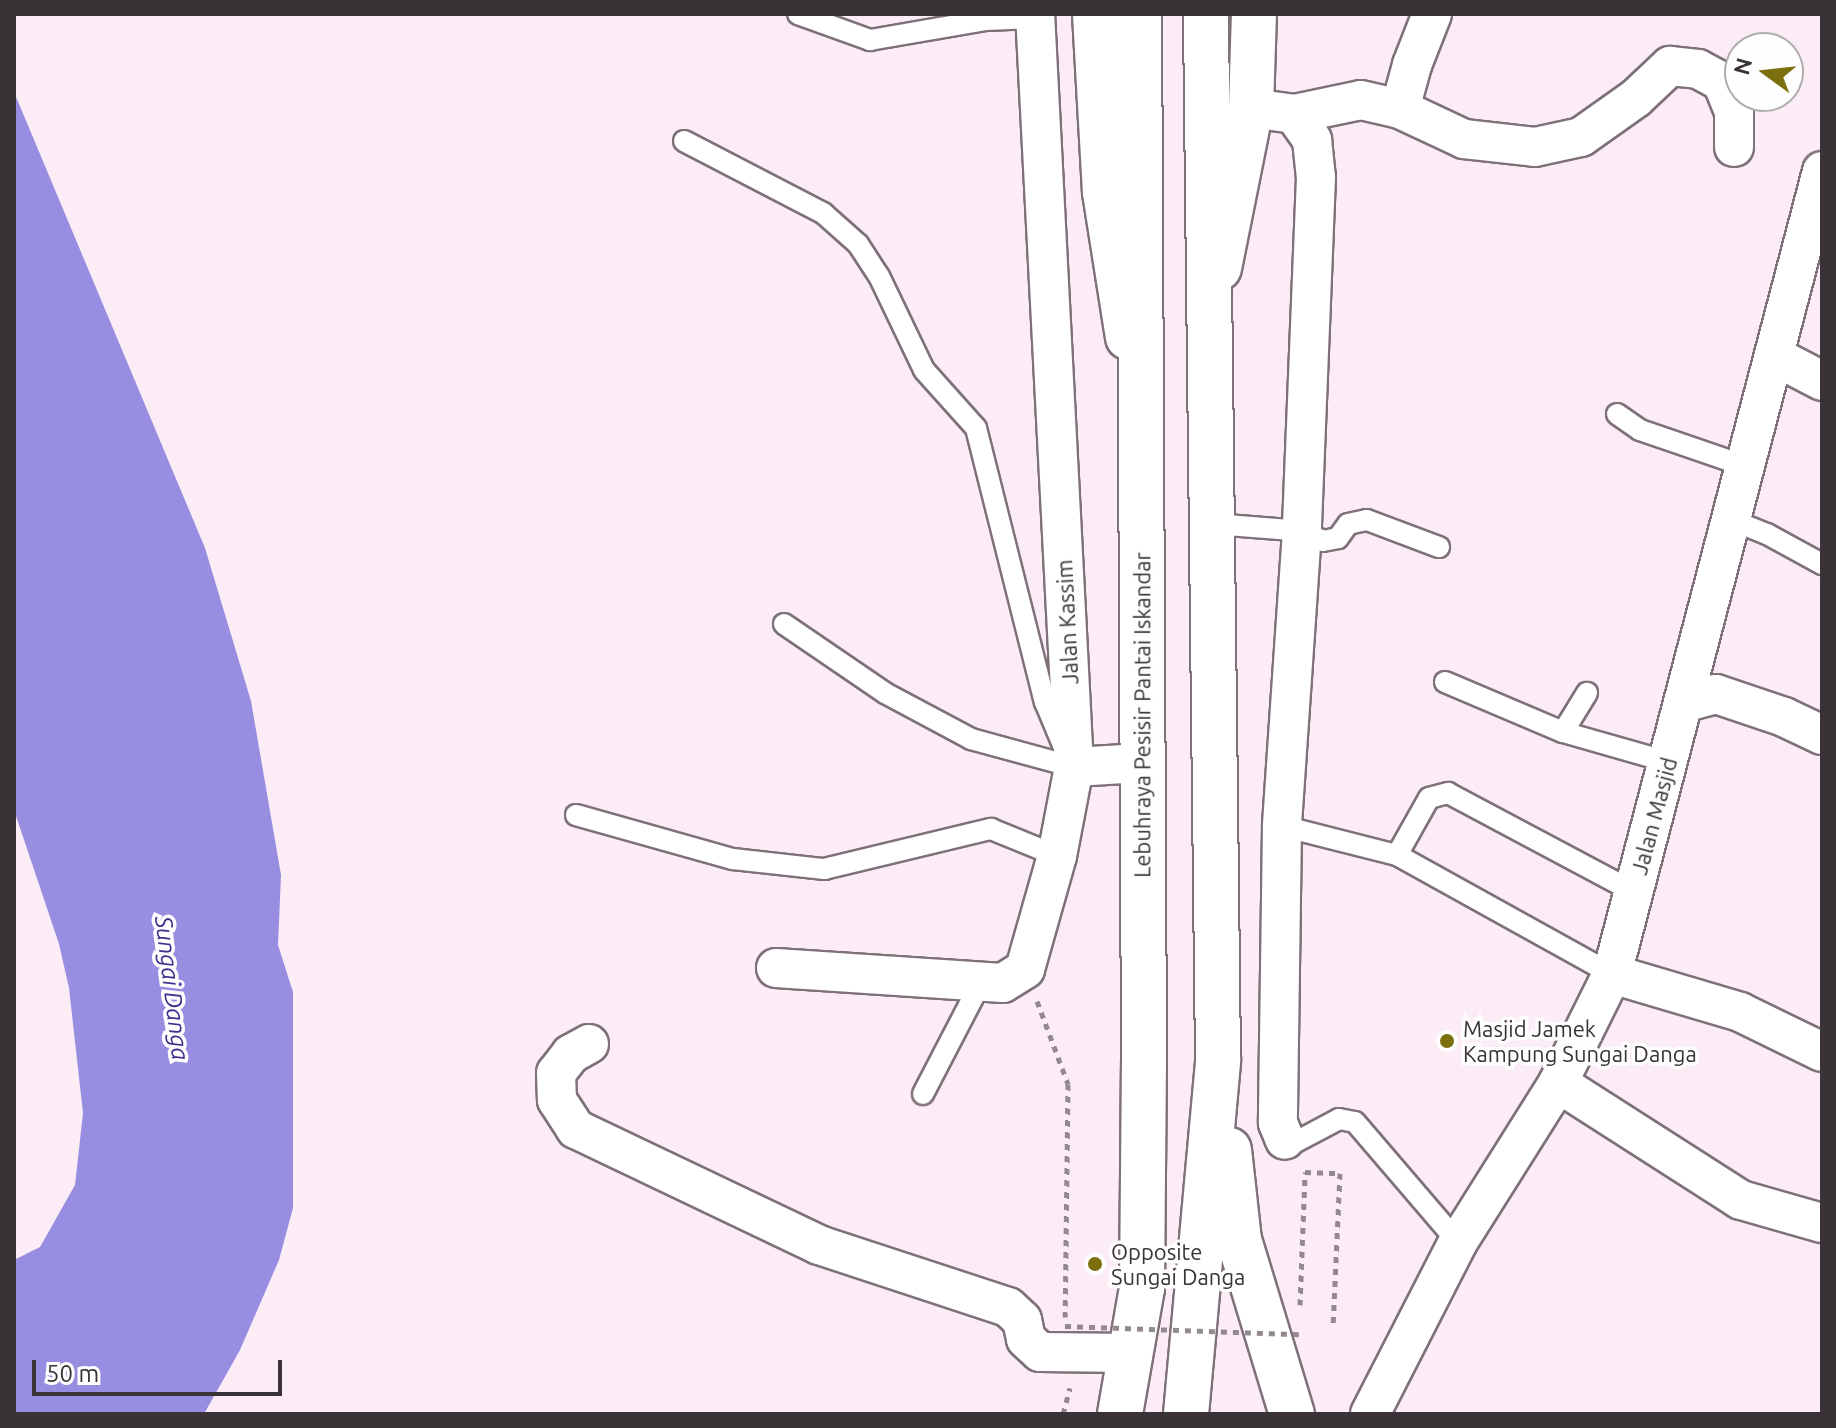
<!DOCTYPE html>
<style>
body{margin:0}
#map{position:relative;width:1836px;height:1428px;overflow:hidden;background:#fbecf6;font-family:Ubuntu,sans-serif}
div>[style]{position:absolute}
[style*='--x']{left:calc(var(--x)*1px);top:calc(var(--y)*1px);width:calc(var(--w)*1px);rotate:calc(var(--a)*1deg)}
.water>*{inset:0;background:#978ee1}
.path>*{height:5px;margin-top:-2.5px;transform-origin:0;background:repeating-linear-gradient(90deg,#93898f 0 6px,transparent 0 12px)}
.roads{filter:drop-shadow(2px 0 #7e717a) drop-shadow(-2px 0 #7e717a) drop-shadow(0 2px #7e717a) drop-shadow(0 -2px #7e717a)}
.lane>*{height:20px;margin:-10px;padding:0 10px;transform-origin:10px;border-radius:10px;background:#fff}
.street>*{height:38px;margin:-19px;padding:0 19px;transform-origin:19px;border-radius:19px;background:#fff}
.primary>*{height:44px;margin:-22px;padding:0 22px;transform-origin:22px;border-radius:22px;background:#fff}
.highway>*{height:44px;margin:-22px;padding:0 22px;transform-origin:22px;border-radius:22px;background:#fff}
.path-bridge>*{height:5px;margin-top:-2.5px;transform-origin:0;background:repeating-linear-gradient(90deg,#93898f 0 6px,transparent 0 12px)}
.dots>*{width:22px;height:22px;translate:-50% -50%;box-sizing:border-box;border:4px solid #fefefe;border-radius:50%}
span{translate:-50% -50%;white-space:nowrap;text-align:center;line-height:1.15;-webkit-text-stroke:7px #fefefe;paint-order:stroke}
.street-label{font-size:22px;color:#393337}
.poi-label{font-size:22px;color:#393337}
.left{translate:0 -50%;text-align:left}
.water-label{font-size:24px;color:#442e8e;font-style:italic}
.frame{position:absolute;inset:0;border:16px solid #393337;pointer-events:none}
.north{position:absolute;left:1724px;top:32px;width:80px;height:80px;box-sizing:border-box;background:#fefefe;border:2px solid #afadae;border-radius:50%;rotate:285deg;font-size:22px;font-weight:700;line-height:32px;text-align:center;color:#393337}
.north::after{content:'';display:block;margin:auto;width:28px;height:36px;background:#7b6f0e;clip-path:polygon(50% 0,100% 100%,50% 72%,0 100%)}
.scale{position:absolute;left:32px;top:1360px;width:250px;height:36px;box-sizing:border-box;border:4px solid #393337;border-top:0;padding-left:10px;font-size:24px;line-height:28px;white-space:nowrap;color:#393337;-webkit-text-stroke:6px #fefefe;paint-order:stroke}
</style>
<div id="map">
<div class="water">
<div style="clip-path:polygon(14px 92px,205px 548px,251px 701px,281px 875px,278px 945px,293px 992px,293px 1208px,279px 1260px,240px 1350px,204px 1414px,14px 1414px,14px 1260px,40px 1247px,75px 1185px,83px 1113px,69px 988px,59px 944px,14px 810px)"></div>
</div>
<div class="path">
<div style="--x:1037;--y:1001;--w:89;--a:69.5"></div>
<div style="--x:1068;--y:1084;--w:233;--a:90.7"></div>
<div style="--x:1300;--y:1305;--w:133;--a:-87.8"></div>
<div style="--x:1305;--y:1172;--w:35;--a:2"></div>
<div style="--x:1340;--y:1173;--w:153;--a:92.6"></div>
<div style="--x:1063;--y:1414;--w:27;--a:-75"></div>
</div>
<div class="roads">
<div class="lane">
<div style="--x:798;--y:14;--w:77;--a:19.9"></div>
<div style="--x:870;--y:40;--w:118;--a:-9.8"></div>
<div style="--x:986;--y:20;--w:49;--a:-2.3"></div>
<div style="--x:684;--y:141;--w:157;--a:27.4"></div>
<div style="--x:823;--y:213;--w:47;--a:41.5"></div>
<div style="--x:858;--y:244;--w:38;--a:57"></div>
<div style="--x:879;--y:276;--w:104;--a:64.4"></div>
<div style="--x:924;--y:370;--w:78;--a:48.1"></div>
<div style="--x:976;--y:428;--w:283;--a:75.9"></div>
<div style="--x:1045;--y:702;--w:52;--a:67.4"></div>
<div style="--x:1617;--y:414;--w:28;--a:35"></div>
<div style="--x:1640;--y:430;--w:111;--a:18.9"></div>
<div style="--x:1732;--y:520;--w:38;--a:22"></div>
<div style="--x:1767;--y:534;--w:63;--a:28.6"></div>
<div style="--x:1214;--y:524;--w:88;--a:4.5"></div>
<div style="--x:1302;--y:531;--w:23;--a:25"></div>
<div style="--x:1323;--y:541;--w:15;--a:-11"></div>
<div style="--x:1338;--y:538;--w:17;--a:-54"></div>
<div style="--x:1348;--y:524;--w:19;--a:-12"></div>
<div style="--x:1367;--y:520;--w:77;--a:20.6"></div>
<div style="--x:784;--y:624;--w:122;--a:34.3"></div>
<div style="--x:885;--y:693;--w:98;--a:28.1"></div>
<div style="--x:971;--y:739;--w:107;--a:15.2"></div>
<div style="--x:1445;--y:682;--w:128;--a:23"></div>
<div style="--x:1563;--y:732;--w:109;--a:15.9"></div>
<div style="--x:1563;--y:732;--w:46;--a:-58.4"></div>
<div style="--x:576;--y:815;--w:163;--a:15.7"></div>
<div style="--x:733;--y:859;--w:92;--a:6.3"></div>
<div style="--x:824;--y:869;--w:172;--a:-13.5"></div>
<div style="--x:991;--y:829;--w:71;--a:22.2"></div>
<div style="--x:1282;--y:826;--w:119;--a:14.2"></div>
<div style="--x:1397;--y:855;--w:246;--a:29"></div>
<div style="--x:1397;--y:855;--w:65;--a:-60.7"></div>
<div style="--x:1429;--y:798;--w:20;--a:-15"></div>
<div style="--x:1448;--y:793;--w:211;--a:28"></div>
<div style="--x:923;--y:1094;--w:124;--a:-62.6"></div>
<div style="--x:1285;--y:1140;--w:8;--a:30"></div>
<div style="--x:1292;--y:1144;--w:53;--a:-28"></div>
<div style="--x:1339;--y:1119;--w:16;--a:11"></div>
<div style="--x:1355;--y:1122;--w:158;--a:49.4"></div>
</div>
<div class="street">
<div style="--x:1251;--y:108;--w:43;--a:7.9"></div>
<div style="--x:1294;--y:114;--w:32;--a:55"></div>
<div style="--x:1312;--y:140;--w:37;--a:84"></div>
<div style="--x:1316;--y:177;--w:354;--a:92.3"></div>
<div style="--x:1302;--y:531;--w:296;--a:93.9"></div>
<div style="--x:1282;--y:826;--w:297;--a:90.8"></div>
<div style="--x:1278;--y:1123;--w:18;--a:68"></div>
<div style="--x:1400;--y:109;--w:46;--a:-74.7"></div>
<div style="--x:1412;--y:65;--w:55;--a:-68.6"></div>
<div style="--x:1294;--y:114;--w:68;--a:-11.8"></div>
<div style="--x:1361;--y:100;--w:40;--a:13"></div>
<div style="--x:1400;--y:109;--w:71;--a:25.1"></div>
<div style="--x:1464;--y:139;--w:71;--a:6.4"></div>
<div style="--x:1535;--y:147;--w:47;--a:-12.3"></div>
<div style="--x:1581;--y:137;--w:67;--a:-35.3"></div>
<div style="--x:1636;--y:98;--w:47;--a:-43.3"></div>
<div style="--x:1670;--y:66;--w:28;--a:6"></div>
<div style="--x:1698;--y:69;--w:27;--a:28"></div>
<div style="--x:1722;--y:82;--w:31;--a:68"></div>
<div style="--x:1734;--y:111;--w:36;--a:90"></div>
<div style="--x:1774;--y:356;--w:54;--a:27.5"></div>
<div style="--x:1683;--y:703;--w:34;--a:-15"></div>
<div style="--x:1716;--y:694;--w:72;--a:18.7"></div>
<div style="--x:1784;--y:717;--w:42;--a:25.3"></div>
<div style="--x:1074;--y:767;--w:67;--a:-3.4"></div>
<div style="--x:776;--y:968;--w:227;--a:3.8"></div>
<div style="--x:1003;--y:983;--w:26;--a:-32"></div>
<div style="--x:1025;--y:969;--w:117;--a:-74.2"></div>
<div style="--x:1057;--y:856;--w:91;--a:-79.2"></div>
<div style="--x:1074;--y:767;--w:754;--a:-92.96"></div>
<div style="--x:1612;--y:974;--w:134;--a:16.5"></div>
<div style="--x:1740;--y:1012;--w:91;--a:26"></div>
<div style="--x:589;--y:1044;--w:21;--a:151"></div>
<div style="--x:571;--y:1054;--w:24;--a:128"></div>
<div style="--x:556;--y:1073;--w:27;--a:88"></div>
<div style="--x:557;--y:1100;--w:35;--a:57"></div>
<div style="--x:576;--y:1129;--w:269;--a:25.5"></div>
<div style="--x:819;--y:1245;--w:199;--a:18.2"></div>
<div style="--x:1008;--y:1307;--w:19;--a:43"></div>
<div style="--x:1022;--y:1320;--w:19;--a:78"></div>
<div style="--x:1026;--y:1339;--w:19;--a:43"></div>
<div style="--x:1040;--y:1352;--w:93;--a:0.6"></div>
<div style="--x:1558;--y:1083;--w:217;--a:32.6"></div>
<div style="--x:1741;--y:1200;--w:84;--a:15.9"></div>
<div style="--x:1370;--y:1414;--w:193;--a:-62.9"></div>
<div style="--x:1458;--y:1242;--w:188;--a:-57.8"></div>
<div style="--x:1558;--y:1083;--w:122;--a:-63.6"></div>
<div style="--x:1612;--y:974;--w:830;--a:-75.34"></div>
</div>
<div class="primary">
<div style="--x:1095;--y:14;--w:178;--a:86.8"></div>
<div style="--x:1105;--y:192;--w:147;--a:81"></div>
<div style="--x:1219;--y:268;--w:163;--a:-78.7"></div>
<div style="--x:1251;--y:108;--w:94;--a:-88.2"></div>
</div>
<div class="highway">
<div style="--x:1229;--y:1150;--w:91;--a:83.7"></div>
<div style="--x:1239;--y:1240;--w:182;--a:73.1"></div>
<div style="--x:1120;--y:1414;--w:128;--a:-80.1"></div>
<div style="--x:1142;--y:1288;--w:229;--a:-89.5"></div>
<div style="--x:1144;--y:1059;--w:1045;--a:-90.27"></div>
<div style="--x:1186;--y:1414;--w:355;--a:-84.8"></div>
<div style="--x:1218;--y:1060;--w:1046;--a:-90.66"></div>
</div>
</div>
<div class="path-bridge">
<div style="--x:1065;--y:1326;--w:234;--a:2"></div>
</div>
<div class="dots">
<div style="left:1447px;top:1041px;background:#7b6f0e"></div>
<div style="left:1095px;top:1264px;background:#7b6f0e"></div>
</div>
<div class="street-label">
<span style="left:1067px;top:622px;rotate:-93deg">Jalan Kassim</span>
<span style="left:1142px;top:715px;rotate:-90deg">Lebuhraya Pesisir Pantai Iskandar</span>
<span style="left:1654px;top:816px;rotate:-75deg">Jalan Masjid</span>
</div>
<div class="poi-label">
<span class="left" style="left:1463px;top:1041px">Masjid Jamek<br>Kampung Sungai Danga</span>
<span class="left" style="left:1111px;top:1264px">Opposite<br>Sungai Danga</span>
</div>
<div class="water-label">
<span style="left:172px;top:988px;rotate:83deg">Sungai Danga</span>
</div>
<div class="frame"></div>
<div class="north">N</div>
<div class="scale">50 m</div>
</div>
